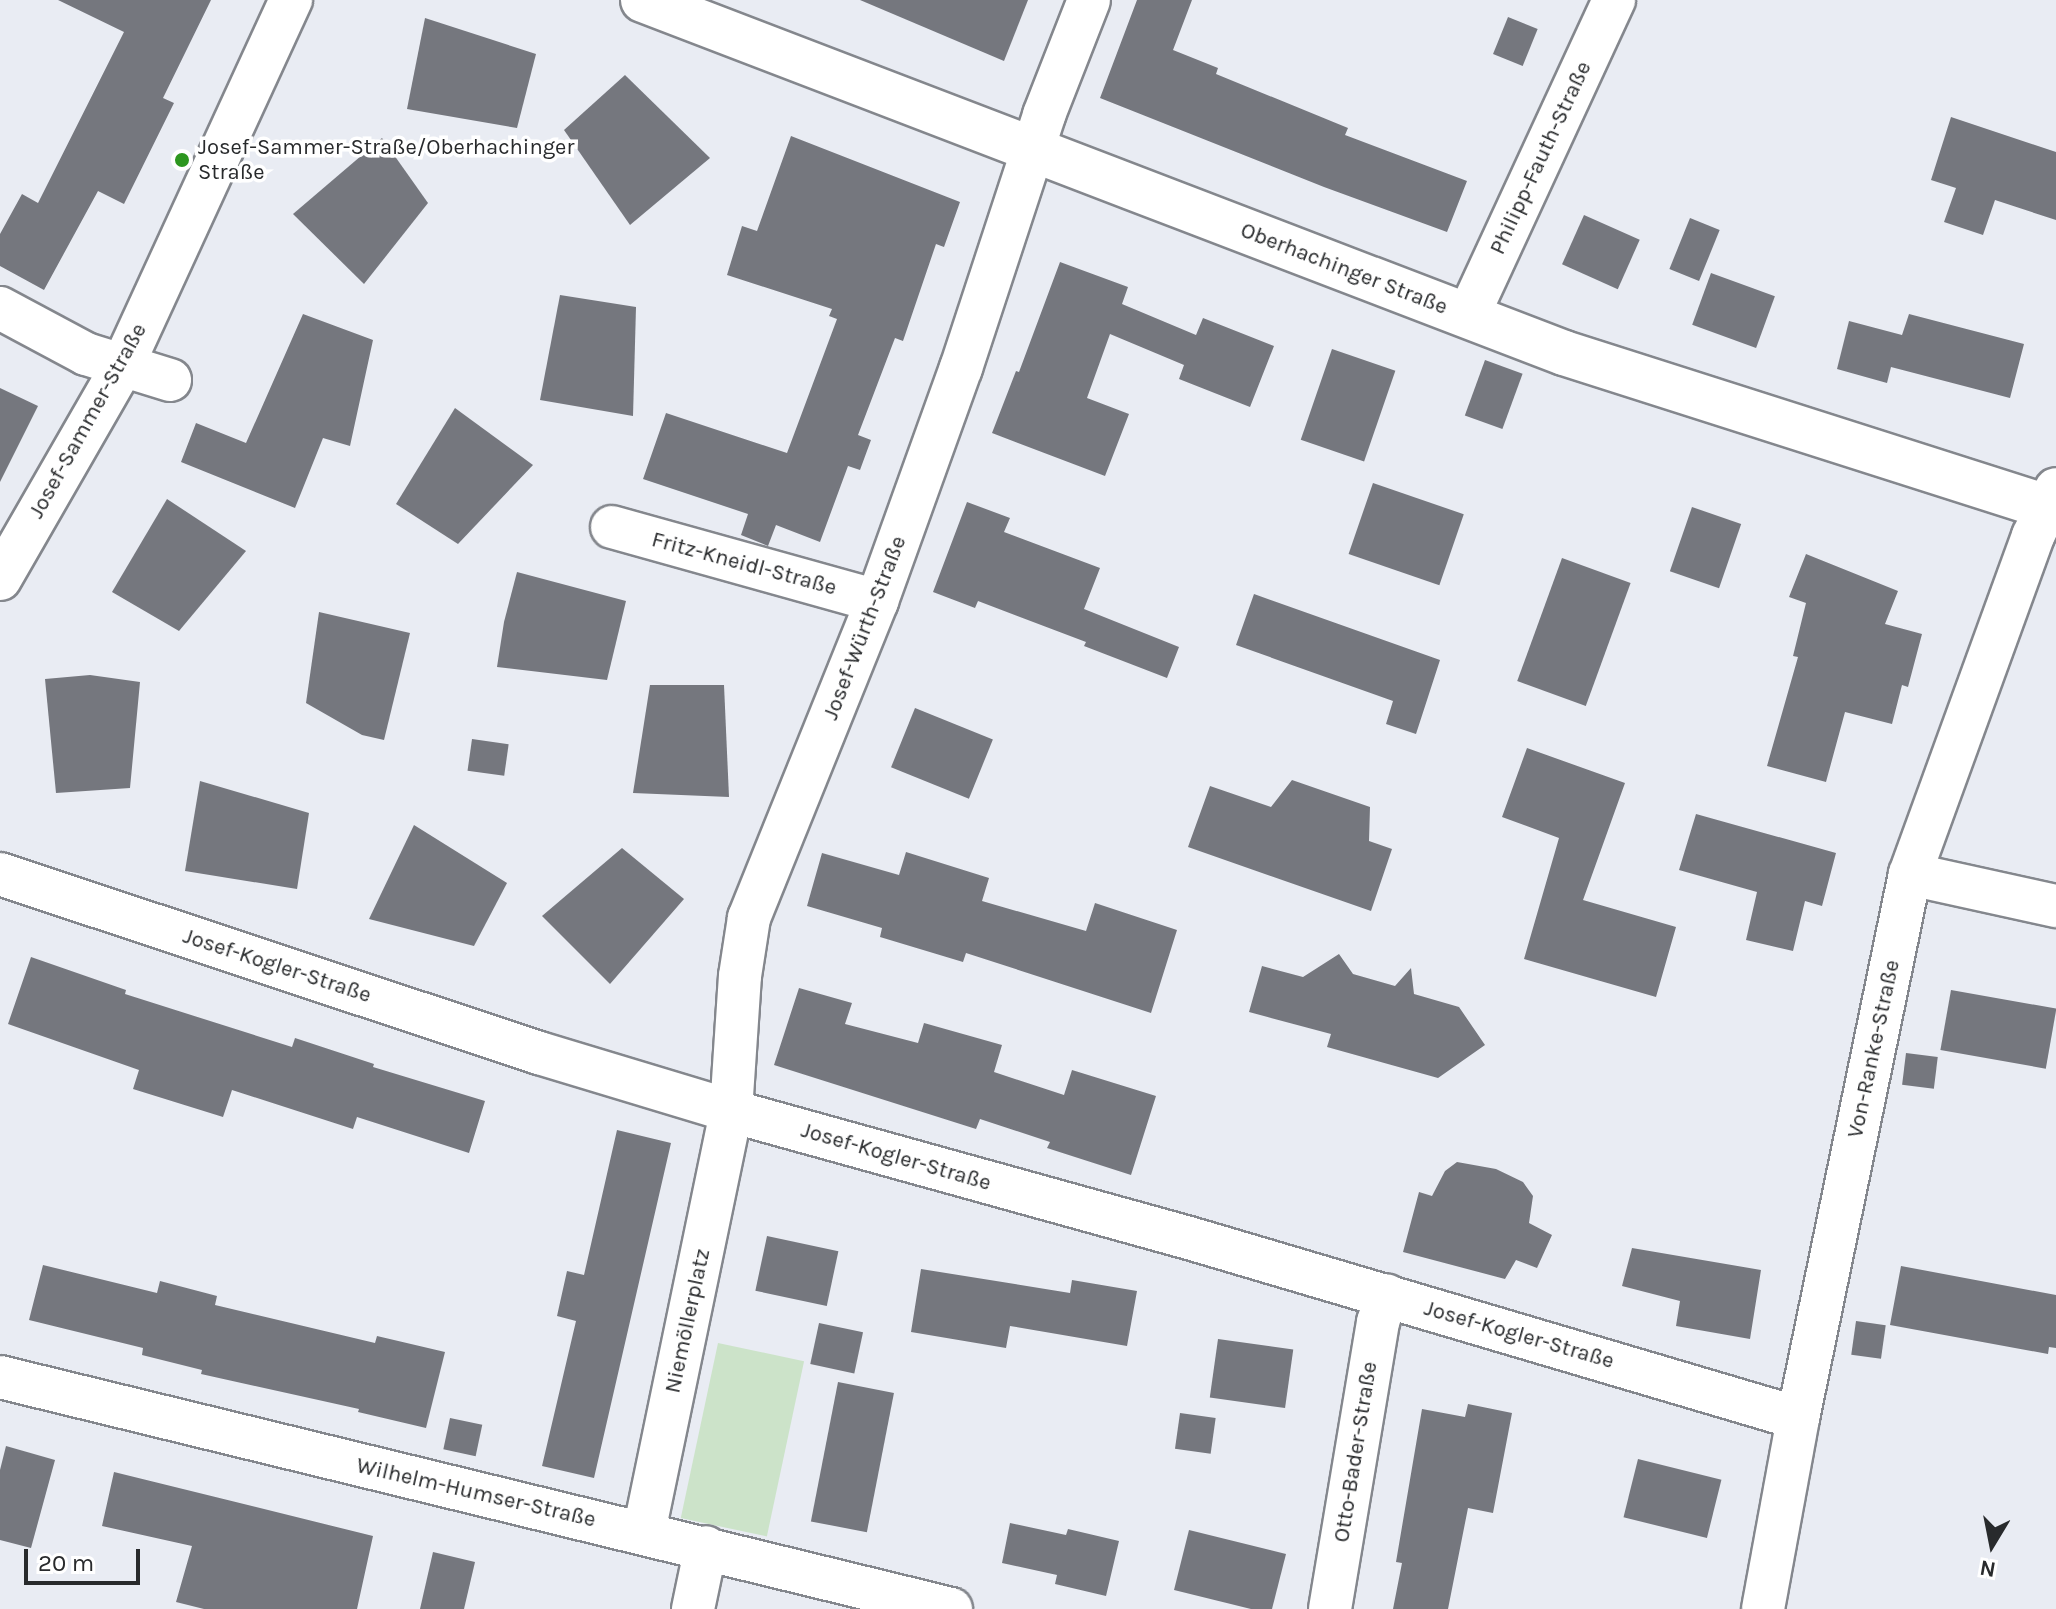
<!DOCTYPE html>
<meta charset="utf-8">
<style>
body{margin:0}
#map{position:relative;width:2056px;height:1609px;overflow:hidden;background:#e9ecf3;font-family:Karla,sans-serif}
div>[style]{position:absolute}
[style*='--x']{left:calc(var(--x)*1px);top:calc(var(--y)*1px);width:calc(var(--w)*1px);rotate:calc(var(--a)*1deg)}
.green>*{inset:0;background:#cce3c9;transform-origin:0 0}
.building>*{inset:0;background:#75777e;transform-origin:0 0}
.roads{filter:drop-shadow(2px 0 #84878d) drop-shadow(-2px 0 #84878d) drop-shadow(0 2px #84878d) drop-shadow(0 -2px #84878d)}
.street>*{height:42px;margin:-21px;padding:0 21px;transform-origin:21px;border-radius:21px;background:#fff}
.secondary>*{height:44px;margin:-22px;padding:0 22px;transform-origin:22px;border-radius:22px;background:#fff}
.dots>*{width:22px;height:22px;translate:-50% -50%;box-sizing:border-box;border:4px solid #fff;border-radius:50%}
span{translate:-50% -50%;white-space:nowrap;text-align:center;line-height:1.15;-webkit-text-stroke:7px #fff;paint-order:stroke}
.poi-label{font-size:22px;color:#282a2c}
.left{translate:0 -50%;text-align:left}
.street-label{font-size:22px;color:#282a2c}
.north{position:absolute;left:1952px;top:1505px;width:80px;height:80px;-webkit-text-stroke:6px #fff;paint-order:stroke;rotate:190deg;font-size:22px;font-weight:700;line-height:32px;text-align:center;color:#282a2c}
.north::after{content:'';display:block;margin:auto;width:28px;height:36px;background:#282a2c;clip-path:polygon(50% 0,100% 100%,50% 72%,0 100%)}
.scale{position:absolute;left:24px;top:1549px;width:116px;height:36px;box-sizing:border-box;border:4px solid #282a2c;border-top:0;padding-left:10px;font-size:24px;line-height:28px;white-space:nowrap;color:#282a2c;-webkit-text-stroke:6px #fff;paint-order:stroke}
</style>
<div id="map">
<div class="green">
<div style="left:718px;top:1343px;width:88px;height:179px;rotate:12deg"></div>
</div>
<div class="building">
<div style="clip-path:polygon(58px 0,211px 0,163px 98px,174px 103px,124px 204px,98px 191px,44px 290px,0 266px,0 234px,22px 194px,38px 203px,124px 32px)"></div>
<div style="clip-path:polygon(860px 0,1028px 0,1004px 61px)"></div>
<div style="clip-path:polygon(1137px 0,1192px 0,1173px 50px,1218px 68px,1216px 74px,1348px 128px,1345px 135px,1467px 181px,1447px 232px,1324px 187px,1100px 98px)"></div>
<div style="left:1508px;top:17px;width:32px;height:40px;rotate:22deg"></div>
<div style="clip-path:polygon(425px 18px,536px 54px,517px 128px,407px 109px)"></div>
<div style="clip-path:polygon(625px 75px,710px 158px,630px 225px,564px 130px)"></div>
<div style="clip-path:polygon(1951px 117px,2056px 152px,2056px 220px,1995px 200px,1983px 235px,1944px 222px,1956px 188px,1931px 180px)"></div>
<div style="clip-path:polygon(791px 136px,960px 202px,944px 247px,936px 244px,903px 341px,895px 338px,858px 435px,871px 440px,860px 470px,848px 466px,820px 542px,776px 525px,768px 546px,741px 535px,748px 514px,643px 479px,666px 413px,787px 453px,837px 319px,829px 316px,832px 309px,727px 275px,742px 226px,757px 231px)"></div>
<div style="clip-path:polygon(382px 138px,428px 203px,364px 284px,293px 214px)"></div>
<div style="left:1584px;top:215px;width:61px;height:54px;rotate:24deg"></div>
<div style="left:1690px;top:218px;width:32px;height:55px;rotate:22deg"></div>
<div style="clip-path:polygon(1060px 262px,1128px 287px,1122px 304px,1196px 335px,1203px 318px,1274px 346px,1250px 407px,1179px 379px,1184px 365px,1110px 334px,1087px 398px,1129px 414px,1105px 476px,992px 433px,1016px 371px,1019px 372px)"></div>
<div style="left:1711px;top:273px;width:68px;height:55px;rotate:20deg"></div>
<div style="clip-path:polygon(560px 295px,636px 307px,633px 416px,540px 400px)"></div>
<div style="clip-path:polygon(303px 314px,373px 340px,350px 446px,323px 438px,295px 508px,181px 462px,196px 423px,246px 443px)"></div>
<div style="clip-path:polygon(1909px 314px,2024px 344px,2010px 398px,1891px 367px,1887px 383px,1837px 369px,1849px 321px,1902px 335px)"></div>
<div style="left:1332px;top:349px;width:67px;height:96px;rotate:19deg"></div>
<div style="left:1485px;top:360px;width:40px;height:59px;rotate:20deg"></div>
<div style="clip-path:polygon(0 388px,38px 406px,0 482px)"></div>
<div style="clip-path:polygon(455px 408px,533px 465px,458px 544px,396px 504px)"></div>
<div style="left:1373px;top:483px;width:96px;height:75px;rotate:19deg"></div>
<div style="clip-path:polygon(167px 499px,246px 551px,179px 631px,112px 592px)"></div>
<div style="clip-path:polygon(967px 502px,1010px 518px,1004px 532px,1100px 568px,1084px 609px,1179px 647px,1167px 678px,1084px 646px,1086px 642px,978px 601px,975px 608px,933px 592px)"></div>
<div style="left:1692px;top:507px;width:52px;height:68px;rotate:19deg"></div>
<div style="clip-path:polygon(1806px 554px,1898px 591px,1885px 624px,1922px 634px,1908px 687px,1902px 685px,1892px 724px,1845px 712px,1826px 782px,1767px 766px,1798px 657px,1793px 656px,1806px 603px,1789px 597px)"></div>
<div style="left:1562px;top:558px;width:73px;height:131px;rotate:20deg"></div>
<div style="clip-path:polygon(517px 572px,626px 601px,607px 680px,497px 667px,504px 622px)"></div>
<div style="clip-path:polygon(1254px 594px,1440px 660px,1416px 734px,1386px 724px,1393px 701px,1236px 645px)"></div>
<div style="clip-path:polygon(319px 612px,410px 633px,384px 740px,362px 735px,306px 703px)"></div>
<div style="clip-path:polygon(90px 675px,140px 682px,130px 788px,56px 793px,45px 679px)"></div>
<div style="clip-path:polygon(650px 685px,724px 685px,729px 797px,633px 793px)"></div>
<div style="left:915px;top:708px;width:84px;height:64px;rotate:22deg"></div>
<div style="left:472px;top:739px;width:37px;height:32px;rotate:8deg"></div>
<div style="clip-path:polygon(1527px 748px,1625px 783px,1583px 900px,1676px 927px,1656px 997px,1524px 959px,1559px 838px,1502px 817px)"></div>
<div style="clip-path:polygon(1292px 780px,1370px 807px,1369px 841px,1392px 849px,1371px 911px,1188px 847px,1210px 786px,1271px 807px)"></div>
<div style="clip-path:polygon(200px 781px,309px 813px,297px 889px,185px 871px)"></div>
<div style="clip-path:polygon(1696px 814px,1836px 853px,1822px 906px,1805px 901px,1793px 951px,1746px 940px,1757px 892px,1679px 870px)"></div>
<div style="clip-path:polygon(414px 825px,507px 883px,474px 946px,369px 919px)"></div>
<div style="clip-path:polygon(622px 848px,684px 899px,610px 984px,542px 916px)"></div>
<div style="clip-path:polygon(906px 852px,989px 878px,982px 901px,1086px 931px,1095px 903px,1177px 930px,1151px 1013px,966px 953px,963px 962px,880px 937px,882px 928px,807px 906px,822px 853px,899px 875px)"></div>
<div style="clip-path:polygon(1339px 954px,1353px 974px,1395px 986px,1411px 968px,1414px 994px,1459px 1007px,1485px 1045px,1438px 1078px,1327px 1047px,1331px 1034px,1249px 1012px,1262px 966px,1303px 977px)"></div>
<div style="clip-path:polygon(31px 957px,126px 990px,125px 994px,292px 1047px,295px 1038px,374px 1064px,373px 1067px,485px 1101px,469px 1153px,357px 1117px,353px 1129px,232px 1090px,223px 1117px,133px 1089px,139px 1070px,8px 1024px)"></div>
<div style="clip-path:polygon(799px 988px,852px 1003px,845px 1024px,918px 1043px,924px 1023px,1002px 1045px,994px 1072px,1064px 1095px,1072px 1070px,1156px 1096px,1131px 1175px,1047px 1148px,1050px 1142px,980px 1119px,976px 1129px,774px 1065px)"></div>
<div style="left:1951px;top:990px;width:107px;height:61px;rotate:10deg"></div>
<div style="left:1906px;top:1053px;width:32px;height:32px;rotate:7deg"></div>
<div style="clip-path:polygon(617px 1130px,671px 1143px,594px 1478px,542px 1466px,576px 1321px,557px 1316px,567px 1271px,584px 1275px)"></div>
<div style="clip-path:polygon(1457px 1162px,1496px 1169px,1523px 1182px,1533px 1196px,1529px 1223px,1552px 1235px,1537px 1268px,1516px 1260px,1505px 1279px,1403px 1252px,1419px 1192px,1432px 1196px,1445px 1171px)"></div>
<div style="left:767px;top:1236px;width:73px;height:56px;rotate:12deg"></div>
<div style="clip-path:polygon(1632px 1248px,1761px 1270px,1750px 1339px,1676px 1326px,1680px 1301px,1622px 1286px)"></div>
<div style="clip-path:polygon(43px 1265px,157px 1293px,160px 1281px,217px 1296px,215px 1305px,375px 1343px,377px 1336px,445px 1352px,426px 1428px,358px 1412px,359px 1409px,201px 1374px,202px 1370px,142px 1355px,143px 1348px,29px 1320px)"></div>
<div style="clip-path:polygon(1901px 1266px,2056px 1295px,2056px 1348px,2049px 1347px,2048px 1354px,1890px 1325px)"></div>
<div style="clip-path:polygon(921px 1269px,1070px 1293px,1072px 1280px,1137px 1291px,1127px 1346px,1010px 1326px,1006px 1348px,911px 1332px)"></div>
<div style="left:1856px;top:1321px;width:30px;height:34px;rotate:8deg"></div>
<div style="left:819px;top:1323px;width:45px;height:42px;rotate:12deg"></div>
<div style="left:1218px;top:1339px;width:76px;height:59px;rotate:8deg"></div>
<div style="left:838px;top:1382px;width:57px;height:142px;rotate:11deg"></div>
<div style="clip-path:polygon(1468px 1404px,1512px 1413px,1493px 1513px,1468px 1508px,1448px 1609px,1393px 1609px,1402px 1563px,1396px 1562px,1422px 1409px,1465px 1417px)"></div>
<div style="left:1180px;top:1413px;width:36px;height:36px;rotate:8deg"></div>
<div style="left:450px;top:1418px;width:33px;height:32px;rotate:12deg"></div>
<div style="clip-path:polygon(6px 1446px,55px 1460px,31px 1548px,0 1540px,0 1470px)"></div>
<div style="left:1638px;top:1459px;width:86px;height:60px;rotate:14deg"></div>
<div style="clip-path:polygon(114px 1472px,373px 1536px,357px 1609px,204px 1609px,176px 1602px,192px 1546px,102px 1526px)"></div>
<div style="clip-path:polygon(1010px 1523px,1066px 1535px,1068px 1529px,1119px 1541px,1106px 1596px,1055px 1584px,1057px 1575px,1002px 1563px)"></div>
<div style="clip-path:polygon(1189px 1530px,1286px 1554px,1272px 1609px,1251px 1609px,1174px 1590px)"></div>
<div style="clip-path:polygon(433px 1552px,475px 1562px,464px 1609px,420px 1609px)"></div>
</div>
<div class="roads">
<div class="street">
<div style="--x:0;--y:308;--w:98;--a:28.1"></div>
<div style="--x:86;--y:354;--w:88;--a:17.2"></div>
<div style="--x:1468;--y:316;--w:348;--a:-65.2"></div>
<div style="--x:612;--y:527;--w:275;--a:15.6"></div>
<div style="--x:0;--y:579;--w:247;--a:-60.1"></div>
<div style="--x:123;--y:365;--w:402;--a:-65.3"></div>
<div style="--x:0;--y:874;--w:568;--a:18.37"></div>
<div style="--x:539;--y:1053;--w:201;--a:16.8"></div>
<div style="--x:731;--y:1111;--w:475;--a:15.5"></div>
<div style="--x:1189;--y:1238;--w:635;--a:16.47"></div>
<div style="--x:1910;--y:874;--w:149;--a:12.4"></div>
<div style="--x:0;--y:1377;--w:979;--a:13.71"></div>
<div style="--x:644;--y:1532;--w:430;--a:-78.3"></div>
<div style="--x:731;--y:1111;--w:135;--a:-86.2"></div>
<div style="--x:740;--y:976;--w:59;--a:-81.2"></div>
<div style="--x:749;--y:918;--w:342;--a:-68"></div>
<div style="--x:877;--y:601;--w:248;--a:-70.2"></div>
<div style="--x:961;--y:368;--w:266;--a:-71.8"></div>
<div style="--x:1044;--y:115;--w:123;--a:-68.6"></div>
<div style="--x:693;--y:1609;--w:63;--a:-78.2"></div>
<div style="--x:1330;--y:1609;--w:291;--a:-80.5"></div>
<div style="--x:1378;--y:1322;--w:28;--a:-71"></div>
<div style="--x:1763;--y:1609;--w:194;--a:-79.6"></div>
<div style="--x:1798;--y:1418;--w:555;--a:-78.37"></div>
<div style="--x:1910;--y:874;--w:360;--a:-70"></div>
<div style="--x:2033;--y:536;--w:52;--a:-63.9"></div>
</div>
<div class="secondary">
<div style="--x:643;--y:0;--w:986;--a:20.97"></div>
<div style="--x:1564;--y:353;--w:516;--a:17.7"></div>
</div>
</div>
<div class="dots">
<div style="left:182px;top:160px;background:#2c961f"></div>
</div>
<div class="poi-label">
<span class="left" style="left:198px;top:160px">Josef-Sammer-Straße/Oberhachinger<br>Straße</span>
</div>
<div class="street-label">
<span style="left:1541px;top:158px;rotate:-65deg">Philipp-Fauth-Straße</span>
<span style="left:1344px;top:269px;rotate:21deg">Oberhachinger Straße</span>
<span style="left:88px;top:421px;rotate:-61deg">Josef-Sammer-Straße</span>
<span style="left:744px;top:564px;rotate:15deg">Fritz-Kneidl-Straße</span>
<span style="left:865px;top:628px;rotate:-69deg">Josef-Würth-Straße</span>
<span style="left:277px;top:966px;rotate:18deg">Josef-Kogler-Straße</span>
<span style="left:1874px;top:1049px;rotate:-78deg">Von-Ranke-Straße</span>
<span style="left:896px;top:1157px;rotate:16deg">Josef-Kogler-Straße</span>
<span style="left:688px;top:1321px;rotate:-78deg">Niemöllerplatz</span>
<span style="left:1519px;top:1335px;rotate:16deg">Josef-Kogler-Straße</span>
<span style="left:1356px;top:1452px;rotate:-81deg">Otto-Bader-Straße</span>
<span style="left:476px;top:1493px;rotate:13deg">Wilhelm-Humser-Straße</span>
</div>
<div class="north">N</div>
<div class="scale">20 m</div>
</div>
